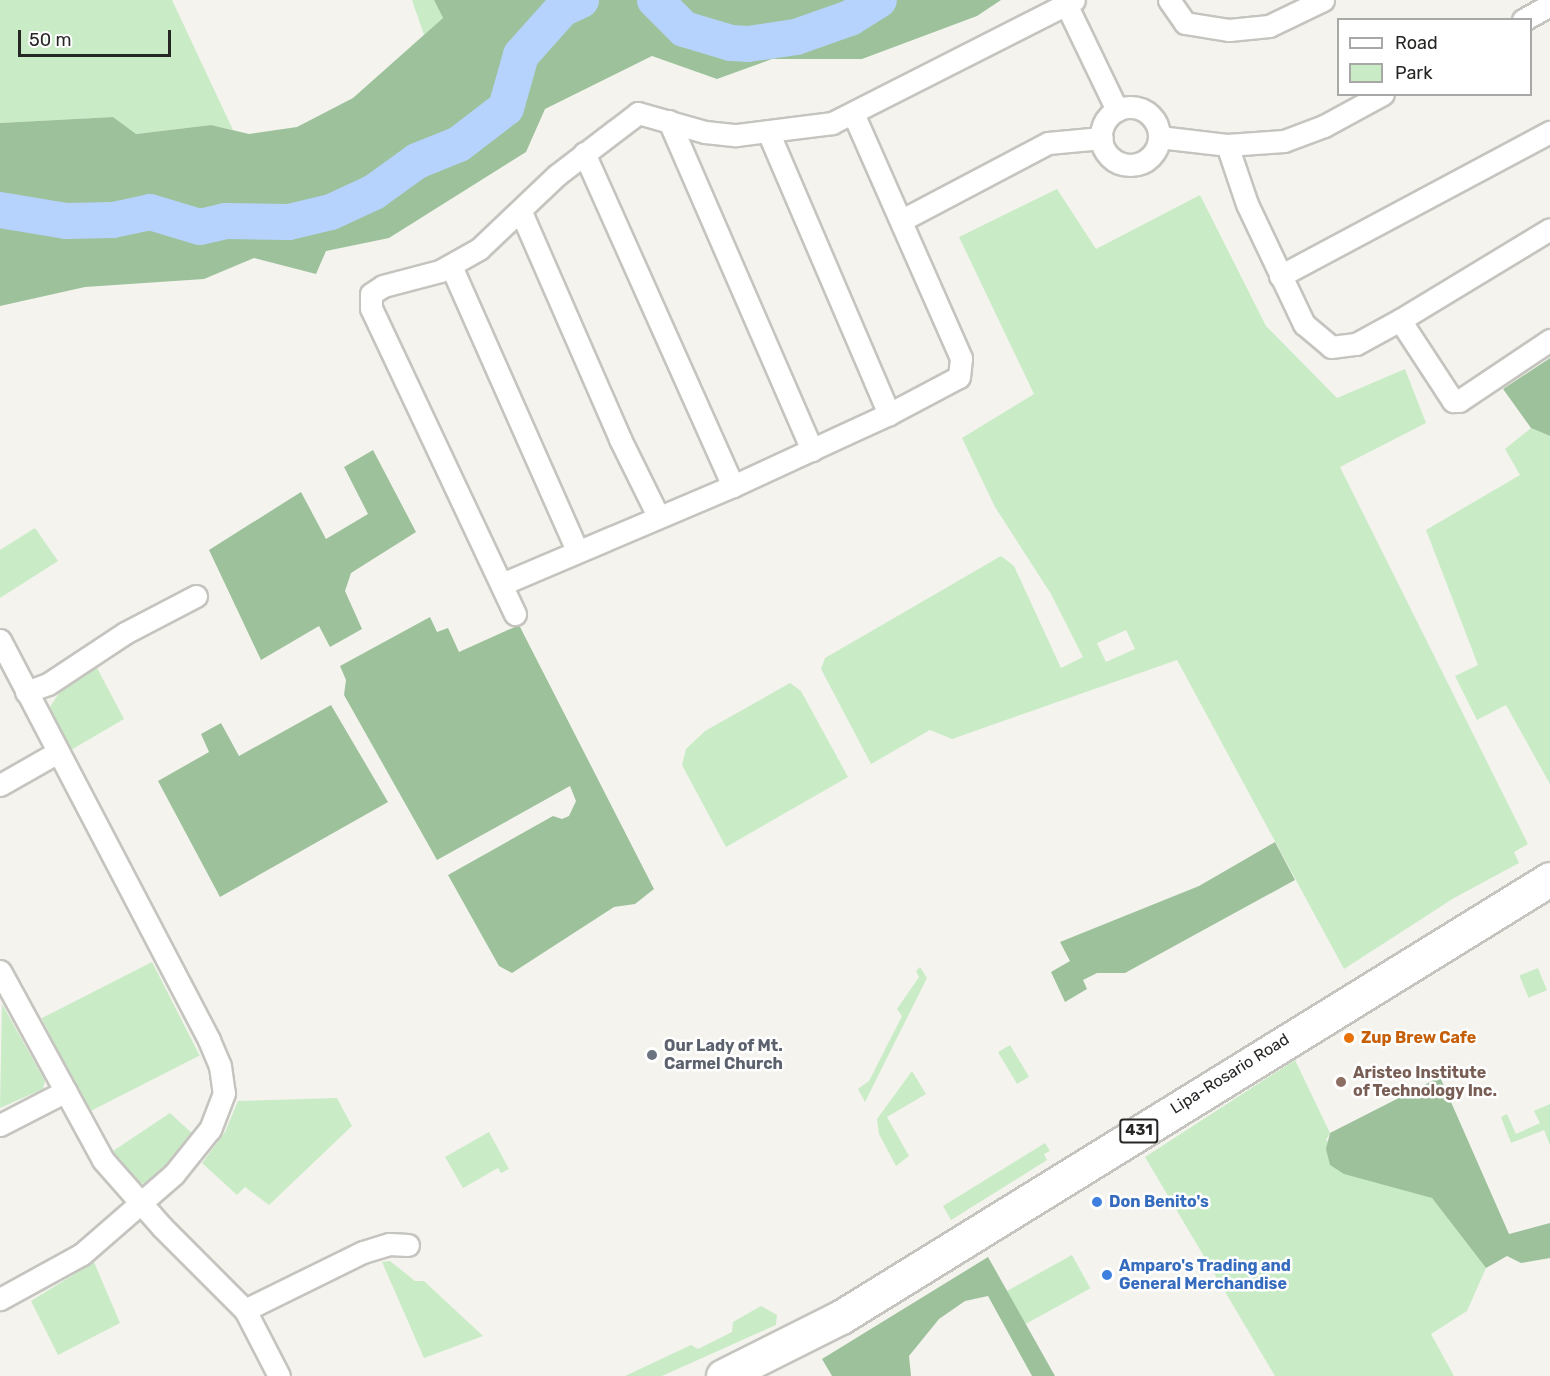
<!DOCTYPE html>
<style>
body{margin:0}
#map{position:relative;width:1550px;height:1376px;overflow:hidden;background:#f4f3ee;font-family:Rubik,sans-serif}
div>[style]{position:absolute}
[style*='--x']{left:calc(var(--x)*1px);top:calc(var(--y)*1px);width:calc(var(--w)*1px);rotate:calc(var(--a)*1deg)}
.green>*{inset:0;background:#c9ecc7;transform-origin:0 0}
.forest>*{inset:0;background:#9dc29b}
.river>*{height:36px;margin:-18px;padding:0 18px;transform-origin:18px;border-radius:18px;background:#b6d3fd}
.roads{filter:drop-shadow(2px 0 #c5c4bf) drop-shadow(-2px 0 #c5c4bf) drop-shadow(0 2px #c5c4bf) drop-shadow(0 -2px #c5c4bf)}
.minor>*{height:21px;margin:-10.5px;padding:0 10.5px;transform-origin:10.5px;border-radius:10.5px;background:#fff}
.minor>.ring{margin:-10.5px;padding:0;box-sizing:content-box;background:none;border:21px solid #fff;border-radius:50%}
.primary>*{height:33px;margin:-16.5px;padding:0 16.5px;transform-origin:16.5px;border-radius:16.5px;background:#fff}
.dots>*{width:16px;height:16px;translate:-50% -50%;box-sizing:border-box;border:3px solid #fff;border-radius:50%}
span{translate:-50% -50%;white-space:nowrap;text-align:center;line-height:1.15;-webkit-text-stroke:5px #fff;paint-order:stroke}
.shield-label span{padding:2px 4px;background:#fff;border:2px solid;border-radius:4px;-webkit-text-stroke-width:0}
.shield-label{font-size:15px;color:#262624;font-weight:700}
.food-label{font-size:16px;color:#c56008;font-weight:700}
.left{translate:0 -50%;text-align:left}
.worship-label{font-size:16px;color:#5b616d;font-weight:700}
.education-label{font-size:16px;color:#785e54;font-weight:700}
.street-label{font-size:16px;color:#262624}
.shop-label{font-size:16px;color:#366cbe;font-weight:700}
.legend{position:absolute;left:1337px;top:18px;width:195px;height:78px;box-sizing:border-box;background:#fff;border:2px solid #a8a8a7;margin:0;padding:8px 10px;list-style:none;font-size:18px;color:#262624}
.legend li{display:flex;align-items:center;gap:12px;height:30px}
.legend b{width:30px;border:2px solid #a8a8a7}
.scale{position:absolute;left:18px;top:30px;width:153px;height:27px;box-sizing:border-box;border:3px solid #262624;border-top:0;padding-left:8px;font-size:18px;line-height:21px;white-space:nowrap;color:#262624;-webkit-text-stroke:4px #fff;paint-order:stroke}
</style>
<div id="map">
<div class="green">
<div style="clip-path:polygon(0 0,172px 0,233px 130px,211px 125px,135px 134px,113px 117px,0 123px)"></div>
<div style="clip-path:polygon(412px 0,434px 0,443px 18px,424px 35px)"></div>
<div style="clip-path:polygon(evenodd,1057px 189px,1096px 249px,1200px 195px,1266px 326px,1337px 398px,1405px 369px,1426px 423px,1340px 467px,1528px 844px,1514px 852px,1519px 863px,1454px 898px,1344px 969px,1177px 660px,952px 739px,930px 730px,871px 764px,821px 669px,825px 658px,1001px 556px,1014px 566px,1061px 668px,1083px 657px,1051px 594px,995px 507px,962px 438px,1034px 394px,959px 237px,1057px 189px,1126px 630px,1135px 649px,1106px 662px,1097px 643px,1126px 630px)"></div>
<div style="clip-path:polygon(1531px 428px,1550px 436px,1550px 784px,1506px 705px,1477px 720px,1455px 676px,1478px 665px,1426px 530px,1520px 475px,1505px 449px)"></div>
<div style="clip-path:polygon(35px 528px,58px 561px,0 598px,0 550px)"></div>
<div style="clip-path:polygon(96px 666px,124px 719px,71px 750px,50px 707px,61px 690px)"></div>
<div style="clip-path:polygon(790px 683px,801px 691px,848px 777px,726px 847px,682px 765px,686px 749px,705px 731px)"></div>
<div style="left:152px;top:962px;width:105px;height:124px;rotate:63deg"></div>
<div style="clip-path:polygon(920px 967px,927px 978px,865px 1102px,858px 1089px,869px 1081px,902px 1016px,897px 1009px,919px 977px,916px 971px)"></div>
<div style="left:1538px;top:968px;width:24px;height:20px;rotate:68deg"></div>
<div style="clip-path:polygon(2px 1004px,45px 1081px,43px 1089px,0 1108px)"></div>
<div style="left:1010px;top:1045px;width:37px;height:14px;rotate:59deg"></div>
<div style="clip-path:polygon(1295px 1060px,1330px 1133px,1326px 1140px,1396px 1186px,1432px 1198px,1486px 1268px,1467px 1311px,1431px 1334px,1454px 1376px,1275px 1376px,1145px 1157px)"></div>
<div style="clip-path:polygon(912px 1071px,926px 1094px,887px 1117px,909px 1156px,896px 1166px,879px 1134px,877px 1119px)"></div>
<div style="clip-path:polygon(337px 1098px,352px 1126px,269px 1205px,245px 1187px,237px 1195px,202px 1163px,225px 1132px,238px 1101px)"></div>
<div style="clip-path:polygon(1550px 1104px,1550px 1145px,1544px 1130px,1511px 1143px,1501px 1117px,1507px 1114px,1516px 1134px,1540px 1123px,1534px 1111px)"></div>
<div style="clip-path:polygon(170px 1113px,195px 1136px,146px 1184px,135px 1182px,113px 1151px)"></div>
<div style="clip-path:polygon(489px 1132px,509px 1169px,501px 1173px,498px 1168px,463px 1188px,445px 1157px)"></div>
<div style="clip-path:polygon(1045px 1143px,1050px 1151px,1044px 1154px,1047px 1160px,951px 1220px,943px 1206px)"></div>
<div style="left:1072px;top:1255px;width:38px;height:75px;rotate:61deg"></div>
<div style="clip-path:polygon(390px 1261px,415px 1281px,424px 1281px,483px 1336px,424px 1358px,382px 1262px)"></div>
<div style="clip-path:polygon(94px 1262px,120px 1323px,58px 1355px,31px 1301px)"></div>
<div style="clip-path:polygon(761px 1306px,777px 1315px,776px 1325px,662px 1376px,625px 1376px,691px 1345px,698px 1349px,732px 1332px,733px 1322px)"></div>
</div>
<div class="forest">
<div style="clip-path:polygon(434px 0,1001px 0,977px 16px,862px 59px,772px 59px,717px 79px,652px 56px,545px 109px,526px 152px,389px 238px,326px 251px,316px 274px,254px 258px,204px 279px,85px 287px,0 306px,0 123px,113px 117px,136px 134px,211px 125px,249px 134px,297px 127px,353px 98px,443px 18px)"></div>
<div style="clip-path:polygon(1550px 358px,1550px 436px,1531px 428px,1503px 389px)"></div>
<div style="clip-path:polygon(373px 450px,416px 532px,351px 573px,345px 591px,362px 629px,330px 647px,319px 626px,261px 660px,209px 550px,301px 492px,326px 539px,368px 514px,344px 467px)"></div>
<div style="clip-path:polygon(430px 617px,437px 632px,448px 628px,459px 652px,519px 625px,654px 889px,635px 904px,614px 907px,512px 973px,499px 966px,448px 875px,553px 816px,562px 819px,569px 816px,576px 801px,570px 786px,437px 860px,344px 695px,346px 680px,340px 666px)"></div>
<div style="clip-path:polygon(331px 705px,388px 802px,220px 897px,158px 781px,209px 752px,201px 734px,221px 723px,239px 756px)"></div>
<div style="clip-path:polygon(1275px 842px,1295px 880px,1125px 973px,1097px 973px,1083px 980px,1087px 989px,1065px 1002px,1051px 972px,1070px 961px,1060px 942px,1199px 886px)"></div>
<div style="clip-path:polygon(1440px 1077px,1509px 1234px,1550px 1223px,1550px 1258px,1521px 1263px,1507px 1256px,1486px 1268px,1432px 1198px,1344px 1174px,1330px 1165px,1326px 1149px,1330px 1133px)"></div>
<div style="clip-path:polygon(988px 1257px,1055px 1376px,1032px 1376px,988px 1296px,965px 1301px,939px 1319px,909px 1356px,911px 1376px,832px 1376px,822px 1359px)"></div>
</div>
<div class="river">
<div style="--x:655;--y:0;--w:41;--a:45"></div>
<div style="--x:684;--y:29;--w:49;--a:16.6"></div>
<div style="--x:731;--y:43;--w:17;--a:3"></div>
<div style="--x:748;--y:44;--w:49;--a:-8.3"></div>
<div style="--x:796;--y:37;--w:57;--a:-19.4"></div>
<div style="--x:850;--y:18;--w:34;--a:-32"></div>
<div style="--x:0;--y:210;--w:67;--a:9.5"></div>
<div style="--x:66;--y:221;--w:47;--a:-1.2"></div>
<div style="--x:113;--y:220;--w:38;--a:-12"></div>
<div style="--x:150;--y:212;--w:52;--a:16.7"></div>
<div style="--x:200;--y:227;--w:26;--a:-13"></div>
<div style="--x:225;--y:221;--w:64;--a:0.9"></div>
<div style="--x:289;--y:222;--w:43;--a:-13.4"></div>
<div style="--x:331;--y:212;--w:47;--a:-24.9"></div>
<div style="--x:374;--y:192;--w:53;--a:-35.8"></div>
<div style="--x:417;--y:161;--w:45;--a:-22"></div>
<div style="--x:459;--y:144;--w:59;--a:-37.5"></div>
<div style="--x:506;--y:108;--w:55;--a:-74.2"></div>
<div style="--x:521;--y:55;--w:62;--a:-48.3"></div>
<div style="--x:562;--y:9;--w:21;--a:-25"></div>
</div>
<div class="roads">
<div class="minor">
<div style="--x:1169;--y:0;--w:28;--a:55"></div>
<div style="--x:1185;--y:23;--w:45;--a:9"></div>
<div style="--x:1229;--y:30;--w:40;--a:-5.7"></div>
<div style="--x:1269;--y:26;--w:60;--a:-25.7"></div>
<div style="--x:1066;--y:4;--w:118;--a:64.3"></div>
<div style="--x:1523;--y:20;--w:31;--a:-29"></div>
<div class="ring" style="left:1101px;top:107px;width:37px;height:37px"></div>
<div style="--x:669;--y:121;--w:359;--a:66.5"></div>
<div style="--x:769;--y:134;--w:305;--a:66.8"></div>
<div style="--x:1159;--y:137;--w:68;--a:6.7"></div>
<div style="--x:1227;--y:145;--w:57;--a:-4"></div>
<div style="--x:1284;--y:141;--w:43;--a:-20.6"></div>
<div style="--x:1324;--y:126;--w:67;--a:-28.5"></div>
<div style="--x:1227;--y:145;--w:62;--a:71.3"></div>
<div style="--x:1247;--y:204;--w:133;--a:64.6"></div>
<div style="--x:1304;--y:324;--w:35;--a:40"></div>
<div style="--x:1331;--y:347;--w:25;--a:-7"></div>
<div style="--x:1356;--y:344;--w:50;--a:-28.6"></div>
<div style="--x:1400;--y:320;--w:175;--a:-31.2"></div>
<div style="--x:584;--y:153;--w:365;--a:65.9"></div>
<div style="--x:521;--y:212;--w:248;--a:66.4"></div>
<div style="--x:620;--y:439;--w:86;--a:63.7"></div>
<div style="--x:902;--y:220;--w:165;--a:-27.8"></div>
<div style="--x:1048;--y:143;--w:54;--a:-5.3"></div>
<div style="--x:451;--y:266;--w:311;--a:66.1"></div>
<div style="--x:1280;--y:276;--w:306;--a:-28.1"></div>
<div style="--x:1400;--y:320;--w:97;--a:56.8"></div>
<div style="--x:1453;--y:401;--w:6;--a:0"></div>
<div style="--x:1459;--y:401;--w:110;--a:-33.8"></div>
<div style="--x:502;--y:584;--w:251;--a:-23"></div>
<div style="--x:733;--y:486;--w:172;--a:-24.8"></div>
<div style="--x:889;--y:414;--w:79;--a:-27.9"></div>
<div style="--x:959;--y:377;--w:19;--a:-84"></div>
<div style="--x:961;--y:358;--w:266;--a:-113.8"></div>
<div style="--x:515;--y:614;--w:338;--a:-115.2"></div>
<div style="--x:371;--y:308;--w:14;--a:-90"></div>
<div style="--x:371;--y:294;--w:14;--a:-34"></div>
<div style="--x:383;--y:286;--w:59;--a:-14.7"></div>
<div style="--x:440;--y:271;--w:45;--a:-29.4"></div>
<div style="--x:479;--y:249;--w:108;--a:-43.5"></div>
<div style="--x:557;--y:175;--w:102;--a:-37.4"></div>
<div style="--x:638;--y:113;--w:70;--a:15.8"></div>
<div style="--x:705;--y:132;--w:31;--a:6"></div>
<div style="--x:736;--y:135;--w:97;--a:-7.1"></div>
<div style="--x:832;--y:123;--w:271;--a:-26.9"></div>
<div style="--x:0;--y:640;--w:451;--a:62.4"></div>
<div style="--x:209;--y:1040;--w:28;--a:67"></div>
<div style="--x:220;--y:1066;--w:27;--a:82"></div>
<div style="--x:224;--y:1093;--w:39;--a:111"></div>
<div style="--x:210;--y:1129;--w:58;--a:128.7"></div>
<div style="--x:174;--y:1174;--w:122;--a:139"></div>
<div style="--x:82;--y:1254;--w:94;--a:151.2"></div>
<div style="--x:26;--y:692;--w:23;--a:-20"></div>
<div style="--x:48;--y:684;--w:92;--a:-33.5"></div>
<div style="--x:125;--y:633;--w:80;--a:-27.5"></div>
<div style="--x:0;--y:785;--w:64;--a:-29.7"></div>
<div style="--x:0;--y:971;--w:215;--a:61.4"></div>
<div style="--x:103;--y:1160;--w:89;--a:48.6"></div>
<div style="--x:162;--y:1227;--w:117;--a:45"></div>
<div style="--x:245;--y:1310;--w:74;--a:62.7"></div>
<div style="--x:0;--y:1125;--w:74;--a:-27.3"></div>
<div style="--x:245;--y:1310;--w:131;--a:-26.2"></div>
<div style="--x:363;--y:1252;--w:27;--a:-17"></div>
<div style="--x:389;--y:1244;--w:19;--a:3"></div>
</div>
<div class="primary">
<div style="--x:723;--y:1376;--w:132;--a:-26.6"></div>
<div style="--x:841;--y:1317;--w:833;--a:-31.71"></div>
</div>
</div>
<div class="dots">
<div style="left:1349px;top:1038px;background:#e8710a"></div>
<div style="left:652px;top:1055px;background:#6b7280"></div>
<div style="left:1341px;top:1082px;background:#8d6e63"></div>
<div style="left:1097px;top:1202px;background:#3f7fe0"></div>
<div style="left:1107px;top:1275px;background:#3f7fe0"></div>
</div>
<div class="shield-label">
<span style="left:1139px;top:1131px">431</span>
</div>
<div class="food-label">
<span class="left" style="left:1361px;top:1038px">Zup Brew Cafe</span>
</div>
<div class="worship-label">
<span class="left" style="left:664px;top:1055px">Our Lady of Mt.<br>Carmel Church</span>
</div>
<div class="education-label">
<span class="left" style="left:1353px;top:1082px">Aristeo Institute<br>of Technology Inc.</span>
</div>
<div class="street-label">
<span style="left:1230px;top:1074px;rotate:-32deg">Lipa-Rosario Road</span>
</div>
<div class="shop-label">
<span class="left" style="left:1109px;top:1202px">Don Benito's</span>
<span class="left" style="left:1119px;top:1275px">Amparo's Trading and<br>General Merchandise</span>
</div>
<ul class="legend">
<li><b style="height:8px;background:#fff"></b>Road</li>
<li><b style="height:16px;background:#c9ecc7"></b>Park</li>
</ul>
<div class="scale">50 m</div>
</div>
